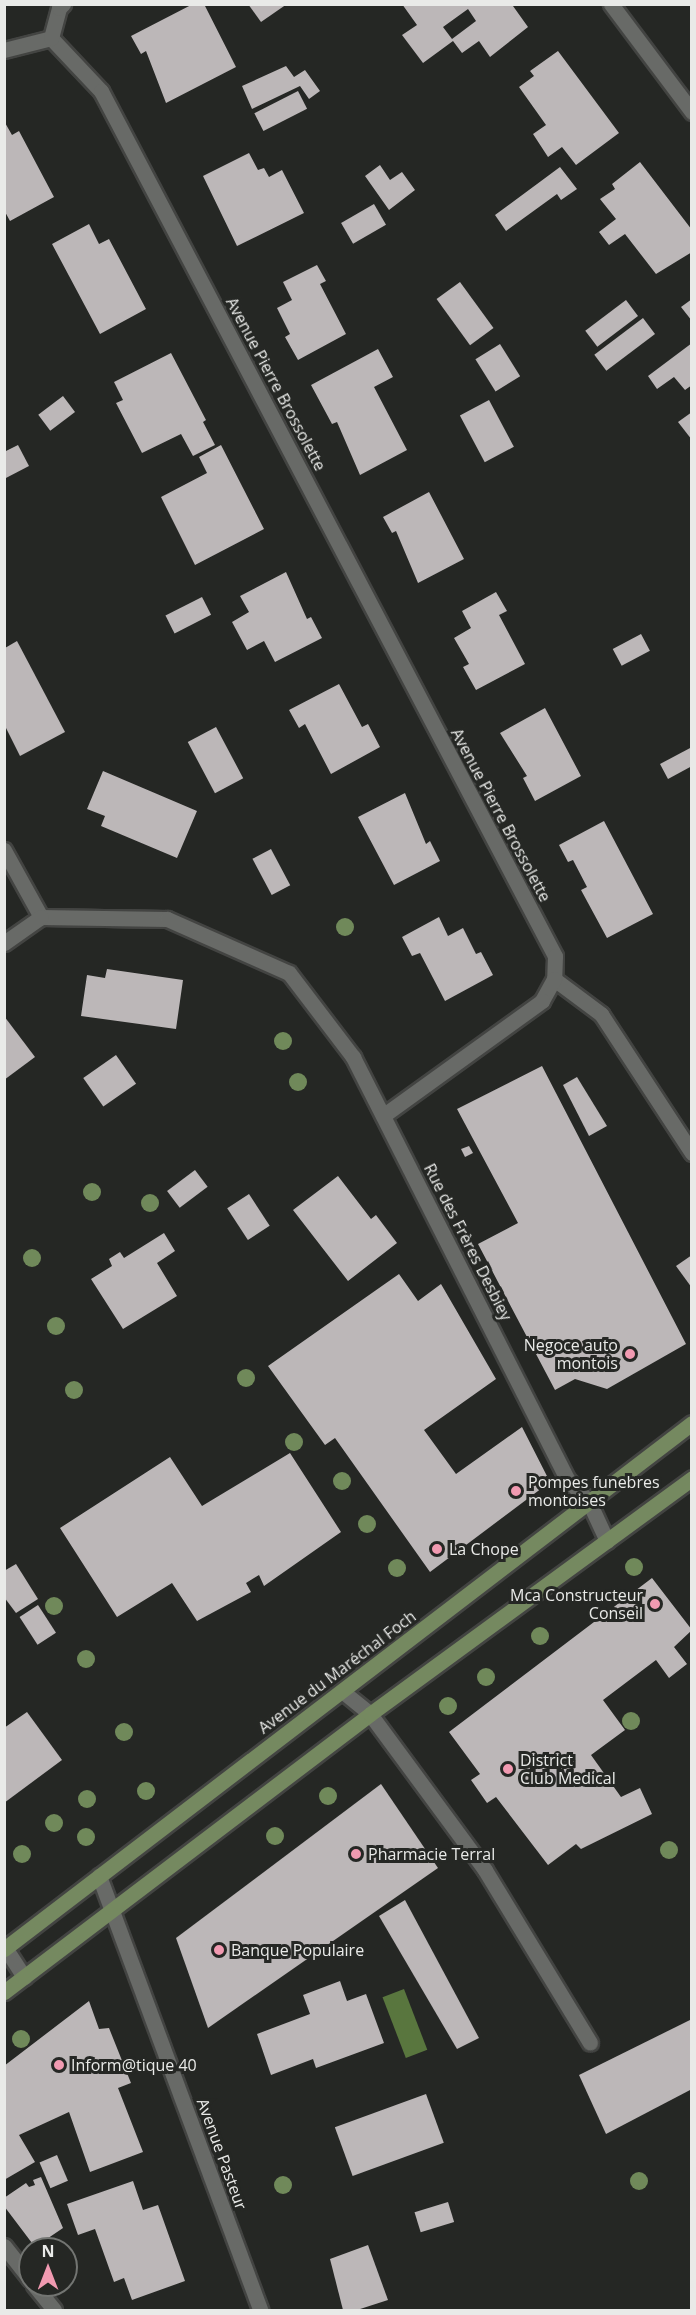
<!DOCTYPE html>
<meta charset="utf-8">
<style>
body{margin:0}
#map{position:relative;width:696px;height:2315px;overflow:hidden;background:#252724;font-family:"Open Sans",sans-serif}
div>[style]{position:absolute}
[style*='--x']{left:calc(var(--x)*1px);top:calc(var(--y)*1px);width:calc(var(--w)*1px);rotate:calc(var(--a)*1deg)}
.water>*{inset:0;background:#59763e;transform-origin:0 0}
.building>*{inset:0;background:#bcb7b8;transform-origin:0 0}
.roads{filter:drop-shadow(2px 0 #434442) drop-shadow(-2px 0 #434442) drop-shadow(0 2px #434442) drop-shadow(0 -2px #434442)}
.service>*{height:15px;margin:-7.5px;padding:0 7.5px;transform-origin:7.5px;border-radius:7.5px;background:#686a67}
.minor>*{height:15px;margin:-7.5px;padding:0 7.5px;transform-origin:7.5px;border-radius:7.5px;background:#686a67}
.secondary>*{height:15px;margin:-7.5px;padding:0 7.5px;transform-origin:7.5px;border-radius:7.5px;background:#758960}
.trees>*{width:18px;height:18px;margin:-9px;border-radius:50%;background:#70895a}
.dots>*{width:16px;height:16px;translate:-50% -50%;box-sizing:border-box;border:3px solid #252724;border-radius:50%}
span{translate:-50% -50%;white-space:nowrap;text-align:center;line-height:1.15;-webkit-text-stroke:6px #252724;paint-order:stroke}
.street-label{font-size:16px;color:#e9eae8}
.poi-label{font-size:16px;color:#e9eae8}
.right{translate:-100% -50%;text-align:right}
.left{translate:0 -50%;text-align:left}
.frame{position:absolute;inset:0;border:6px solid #e9eae8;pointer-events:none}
.north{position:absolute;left:18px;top:2237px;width:60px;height:60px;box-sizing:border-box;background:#252724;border:2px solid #737572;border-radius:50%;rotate:0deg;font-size:16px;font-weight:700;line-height:24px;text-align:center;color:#e9eae8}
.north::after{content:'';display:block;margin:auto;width:21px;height:27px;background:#f19ab1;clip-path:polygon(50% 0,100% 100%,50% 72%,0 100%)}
</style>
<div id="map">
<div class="water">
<div style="left:404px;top:1989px;width:65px;height:23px;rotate:69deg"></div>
</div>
<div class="building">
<div style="clip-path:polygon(193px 4px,204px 4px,236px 67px,166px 103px,146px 51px,141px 54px,131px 36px)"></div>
<div style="clip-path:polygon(248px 4px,287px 4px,261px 22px)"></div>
<div style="clip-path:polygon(evenodd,402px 4px,516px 4px,513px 6px,528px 27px,490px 57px,479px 41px,462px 53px,453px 41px,423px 63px,402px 35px,417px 25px,402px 4px,468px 9px,476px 21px,452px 39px,443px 27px,468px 9px)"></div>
<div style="clip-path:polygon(558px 51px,619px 133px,576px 165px,562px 147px,548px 157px,533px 134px,546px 125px,519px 87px,534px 76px,530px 71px)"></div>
<div style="clip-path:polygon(286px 66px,294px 77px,305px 70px,320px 91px,309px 99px,300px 86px,252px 109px,242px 86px)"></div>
<div style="left:298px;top:91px;width:20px;height:49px;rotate:63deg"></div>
<div style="clip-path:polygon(4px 121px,12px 135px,19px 131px,54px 197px,10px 221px,4px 210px)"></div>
<div style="clip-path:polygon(249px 153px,258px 170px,264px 168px,269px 177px,282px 170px,304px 213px,237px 246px,203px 176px)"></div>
<div style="clip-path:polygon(640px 162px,692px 230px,692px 252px,656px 274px,625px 234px,609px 245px,599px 232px,616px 219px,600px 199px,615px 189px,612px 184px)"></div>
<div style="clip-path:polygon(380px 165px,390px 180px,402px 172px,415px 190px,389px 210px,365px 176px)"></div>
<div style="clip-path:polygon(560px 167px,577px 189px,561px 200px,557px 194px,506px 231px,495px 215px)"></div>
<div style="left:374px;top:204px;width:24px;height:38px;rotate:60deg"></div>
<div style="clip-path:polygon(89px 224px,99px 244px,109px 239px,146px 309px,100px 334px,52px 244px)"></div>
<div style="clip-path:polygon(317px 265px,326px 281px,320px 284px,346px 334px,298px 360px,285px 337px,290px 334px,277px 308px,292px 300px,283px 282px)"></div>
<div style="left:460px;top:282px;width:57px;height:29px;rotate:54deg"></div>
<div style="clip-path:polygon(692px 299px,692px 321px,681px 307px)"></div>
<div style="left:626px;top:300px;width:20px;height:51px;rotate:53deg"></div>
<div style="left:643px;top:318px;width:20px;height:61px;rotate:53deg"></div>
<div style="clip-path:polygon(692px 343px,692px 385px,685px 390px,674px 377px,657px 389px,648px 376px)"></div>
<div style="left:500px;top:344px;width:38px;height:29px;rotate:58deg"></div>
<div style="clip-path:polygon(378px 349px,393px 377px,374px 387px,407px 450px,360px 475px,337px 422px,332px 424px,311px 385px)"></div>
<div style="clip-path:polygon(171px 353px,206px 420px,203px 422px,215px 445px,193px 456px,181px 434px,142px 453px,116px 403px,123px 400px,114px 382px)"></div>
<div style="left:63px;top:396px;width:20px;height:31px;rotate:53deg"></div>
<div style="left:489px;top:400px;width:53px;height:33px;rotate:62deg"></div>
<div style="clip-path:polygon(692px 412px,692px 440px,678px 422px)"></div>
<div style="clip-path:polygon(18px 445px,29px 466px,4px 479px,4px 452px)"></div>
<div style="clip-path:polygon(221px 445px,264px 529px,195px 565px,161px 497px,207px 473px,199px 457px)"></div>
<div style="clip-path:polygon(429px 492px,464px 559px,418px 583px,396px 531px,392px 533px,383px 517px)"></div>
<div style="clip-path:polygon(286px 572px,307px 619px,311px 617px,322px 638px,275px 662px,264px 641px,247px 650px,232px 622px,249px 612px,240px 596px)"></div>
<div style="clip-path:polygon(496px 592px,507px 611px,499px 615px,525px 664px,476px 690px,463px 667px,469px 664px,454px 638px,471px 628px,462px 611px)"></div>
<div style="left:202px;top:597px;width:20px;height:41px;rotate:63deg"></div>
<div style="left:641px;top:634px;width:19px;height:32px;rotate:62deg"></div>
<div style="clip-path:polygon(17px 641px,65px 732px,20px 756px,5px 726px,5px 648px)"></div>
<div style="clip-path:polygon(339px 684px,362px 727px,368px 724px,380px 747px,331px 774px,305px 724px,299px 728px,289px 710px)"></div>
<div style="clip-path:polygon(545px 708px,581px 776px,535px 801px,523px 778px,527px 776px,500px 733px)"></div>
<div style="left:216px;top:727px;width:58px;height:32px;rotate:62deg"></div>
<div style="clip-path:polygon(692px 747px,692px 766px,668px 779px,660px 764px)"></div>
<div style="clip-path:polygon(103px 771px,197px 811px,177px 858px,101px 826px,105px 816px,87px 809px)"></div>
<div style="clip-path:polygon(405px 793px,426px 844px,430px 841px,440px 861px,394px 885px,358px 817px)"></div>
<div style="clip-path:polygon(604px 821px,653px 914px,607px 938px,581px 890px,587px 887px,573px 860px,568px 862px,559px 845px)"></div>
<div style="left:271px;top:849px;width:41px;height:21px;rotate:62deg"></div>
<div style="clip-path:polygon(439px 917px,448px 936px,463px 928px,476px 954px,481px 952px,493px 975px,445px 1001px,420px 953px,412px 956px,402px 937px)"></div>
<div style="clip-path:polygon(107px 969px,183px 980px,176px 1029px,81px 1016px,87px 975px,105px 978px)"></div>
<div style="clip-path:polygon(4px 1016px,35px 1057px,4px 1080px)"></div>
<div style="left:116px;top:1055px;width:35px;height:40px;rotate:55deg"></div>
<div style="clip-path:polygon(542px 1066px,686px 1344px,607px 1389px,575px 1379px,555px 1390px,478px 1244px,518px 1223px,457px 1109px)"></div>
<div style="clip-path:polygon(577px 1077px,607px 1126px,589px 1136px,563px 1085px)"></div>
<div style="clip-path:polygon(469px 1146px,473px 1153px,465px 1157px,461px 1149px)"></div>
<div style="left:195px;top:1170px;width:21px;height:35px;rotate:53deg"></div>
<div style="clip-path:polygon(338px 1176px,371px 1219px,376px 1215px,397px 1243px,348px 1281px,293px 1210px)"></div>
<div style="left:249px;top:1194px;width:38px;height:26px;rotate:57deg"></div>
<div style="clip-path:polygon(164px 1233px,175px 1251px,157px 1263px,177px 1296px,123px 1329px,91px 1279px,112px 1266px,109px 1259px,120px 1252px,124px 1258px)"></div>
<div style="clip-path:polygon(692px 1255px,692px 1288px,676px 1266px)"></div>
<div style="clip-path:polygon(399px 1274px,418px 1301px,441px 1284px,496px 1379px,424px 1430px,456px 1474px,522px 1427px,550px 1482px,430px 1572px,335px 1438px,325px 1445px,268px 1366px)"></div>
<div style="clip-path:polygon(290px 1453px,341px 1532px,264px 1586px,259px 1575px,246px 1583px,251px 1592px,197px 1621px,172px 1583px,117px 1617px,60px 1528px,170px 1457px,202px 1506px)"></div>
<div style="clip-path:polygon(16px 1564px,38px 1599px,16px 1613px,4px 1597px,4px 1571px)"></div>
<div style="clip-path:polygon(652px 1578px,692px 1630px,674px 1647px,687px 1664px,669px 1678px,656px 1660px,603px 1700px,625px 1730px,591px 1755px,621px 1797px,640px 1788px,652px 1814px,581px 1849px,576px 1844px,548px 1865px,496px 1797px,487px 1803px,471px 1780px,480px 1774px,449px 1732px)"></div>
<div style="left:38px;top:1605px;width:33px;height:22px;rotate:57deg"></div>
<div style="clip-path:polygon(27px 1712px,62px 1760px,4px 1803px,4px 1728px)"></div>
<div style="clip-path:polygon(381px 1784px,438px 1868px,208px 2028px,176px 1938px)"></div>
<div style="clip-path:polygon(405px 1900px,479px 2038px,457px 2049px,379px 1916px)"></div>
<div style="clip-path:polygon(340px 1981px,347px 2001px,366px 1994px,384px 2043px,316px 2068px,313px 2059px,271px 2075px,257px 2034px,310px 2014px,303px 1995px)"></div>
<div style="clip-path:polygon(89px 2001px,99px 2029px,109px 2028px,131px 2083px,118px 2088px,143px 2152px,90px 2172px,69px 2112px,19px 2135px,35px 2162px,4px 2180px,4px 2066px)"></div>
<div style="clip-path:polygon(692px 2019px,692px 2089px,606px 2134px,579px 2075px)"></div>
<div style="left:426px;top:2094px;width:52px;height:97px;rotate:70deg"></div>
<div style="left:57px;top:2155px;width:28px;height:19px;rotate:67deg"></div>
<div style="clip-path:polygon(41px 2177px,63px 2228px,35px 2247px,4px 2206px,4px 2198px,26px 2183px,29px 2187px,35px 2185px,33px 2180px)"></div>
<div style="clip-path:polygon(133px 2181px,143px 2210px,158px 2205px,185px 2281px,132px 2300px,124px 2278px,114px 2282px,95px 2229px,78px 2235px,67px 2204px)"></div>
<div style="left:448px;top:2202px;width:21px;height:35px;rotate:73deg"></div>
<div style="clip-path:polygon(368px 2245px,388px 2300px,357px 2310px,343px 2310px,330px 2259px)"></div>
</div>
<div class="roads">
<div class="service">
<div style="--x:554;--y:979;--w:59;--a:36.7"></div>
<div style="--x:601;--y:1014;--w:166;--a:56.8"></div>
<div style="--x:342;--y:1691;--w:36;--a:39"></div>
<div style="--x:370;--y:1714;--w:194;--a:53.6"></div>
<div style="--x:485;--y:1870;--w:202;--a:58.7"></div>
<div style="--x:4;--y:2246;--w:42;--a:51.8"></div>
<div style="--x:34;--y:2285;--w:32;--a:51"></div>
</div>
<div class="minor">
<div style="--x:611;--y:4;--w:135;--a:53.1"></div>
<div style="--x:51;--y:38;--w:73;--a:46.7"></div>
<div style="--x:101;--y:91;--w:977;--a:62.31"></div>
<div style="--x:555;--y:956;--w:23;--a:92"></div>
<div style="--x:554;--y:979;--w:25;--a:119"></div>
<div style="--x:542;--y:1001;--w:195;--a:144.2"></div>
<div style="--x:4;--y:50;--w:49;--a:-14.3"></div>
<div style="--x:51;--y:38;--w:31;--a:-75"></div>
<div style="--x:59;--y:8;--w:6;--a:-45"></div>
<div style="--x:4;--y:850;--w:77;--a:61.1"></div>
<div style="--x:41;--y:917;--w:126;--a:0.9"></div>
<div style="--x:167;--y:919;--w:133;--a:23.9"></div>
<div style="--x:289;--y:973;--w:106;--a:52.7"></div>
<div style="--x:353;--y:1057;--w:473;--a:63.1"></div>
<div style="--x:567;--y:1479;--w:32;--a:46"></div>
<div style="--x:589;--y:1502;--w:43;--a:65.2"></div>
<div style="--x:4;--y:943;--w:45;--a:-35.1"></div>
<div style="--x:99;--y:1876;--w:463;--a:69.6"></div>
<div style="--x:4;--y:1946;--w:37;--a:57"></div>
</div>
<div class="secondary">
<div style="--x:4;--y:1949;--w:866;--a:-37.4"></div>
<div style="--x:4;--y:1992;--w:460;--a:-37.2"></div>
<div style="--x:370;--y:1714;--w:399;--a:-36.2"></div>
</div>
</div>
<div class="trees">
<div style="left:345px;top:927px"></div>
<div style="left:283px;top:1041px"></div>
<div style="left:298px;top:1082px"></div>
<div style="left:92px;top:1192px"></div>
<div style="left:150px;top:1203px"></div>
<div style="left:32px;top:1258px"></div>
<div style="left:56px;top:1326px"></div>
<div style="left:246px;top:1378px"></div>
<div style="left:74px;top:1390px"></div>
<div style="left:294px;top:1442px"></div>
<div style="left:342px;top:1481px"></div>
<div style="left:367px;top:1524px"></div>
<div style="left:634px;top:1567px"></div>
<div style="left:397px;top:1568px"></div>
<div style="left:54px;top:1606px"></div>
<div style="left:540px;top:1636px"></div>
<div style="left:86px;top:1659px"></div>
<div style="left:486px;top:1677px"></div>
<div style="left:448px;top:1706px"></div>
<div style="left:631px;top:1721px"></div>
<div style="left:124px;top:1732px"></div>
<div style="left:146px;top:1791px"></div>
<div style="left:328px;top:1796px"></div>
<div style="left:87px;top:1799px"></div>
<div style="left:54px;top:1823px"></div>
<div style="left:275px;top:1836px"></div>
<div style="left:86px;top:1837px"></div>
<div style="left:669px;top:1850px"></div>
<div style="left:22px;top:1854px"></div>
<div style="left:21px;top:2039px"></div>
<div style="left:639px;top:2181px"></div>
<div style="left:283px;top:2185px"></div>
</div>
<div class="dots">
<div style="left:630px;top:1354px;background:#f19ab1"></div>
<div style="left:516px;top:1491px;background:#f19ab1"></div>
<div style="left:437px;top:1549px;background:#f19ab1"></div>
<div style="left:655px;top:1604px;background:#f19ab1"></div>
<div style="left:508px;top:1769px;background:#f19ab1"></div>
<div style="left:356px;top:1854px;background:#f19ab1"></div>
<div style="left:219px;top:1950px;background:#f19ab1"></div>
<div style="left:59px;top:2065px;background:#f19ab1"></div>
</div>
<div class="street-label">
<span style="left:276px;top:384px;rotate:62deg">Avenue Pierre Brossolette</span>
<span style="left:501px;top:815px;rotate:62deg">Avenue Pierre Brossolette</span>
<span style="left:468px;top:1242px;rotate:63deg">Rue des Frères Desbiey</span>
<span style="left:337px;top:1672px;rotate:-37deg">Avenue du Maréchal Foch</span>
<span style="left:222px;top:2154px;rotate:70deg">Avenue Pasteur</span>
</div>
<div class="poi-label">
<span class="right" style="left:618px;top:1354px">Negoce auto<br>montois</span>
<span class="left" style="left:528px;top:1491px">Pompes funebres<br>montoises</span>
<span class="left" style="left:449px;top:1549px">La Chope</span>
<span class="right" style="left:643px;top:1604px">Mca Constructeur<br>Conseil</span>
<span class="left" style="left:520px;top:1769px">District<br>Club Medical</span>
<span class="left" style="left:368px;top:1854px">Pharmacie Terral</span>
<span class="left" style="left:231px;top:1950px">Banque Populaire</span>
<span class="left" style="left:71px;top:2065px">Inform@tique 40</span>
</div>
<div class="frame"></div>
<div class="north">N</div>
</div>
